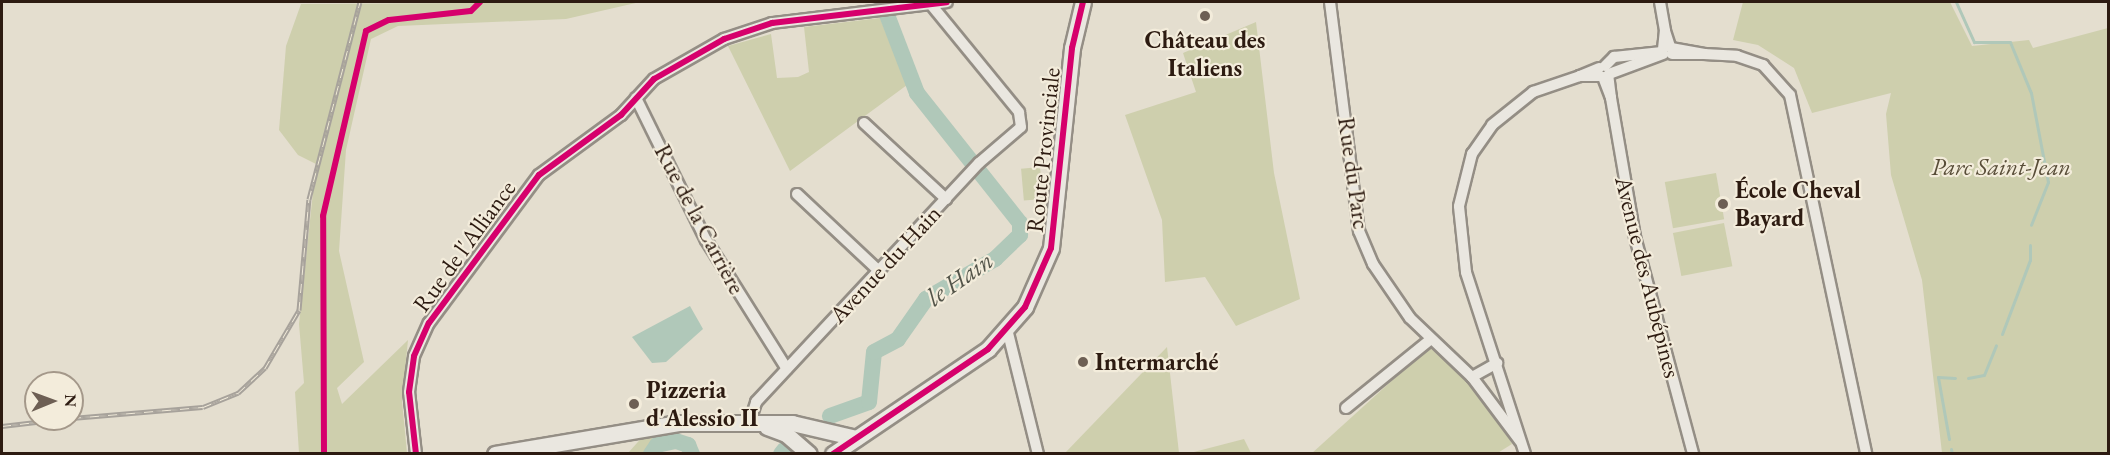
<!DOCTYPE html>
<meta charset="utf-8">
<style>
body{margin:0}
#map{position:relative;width:2110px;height:455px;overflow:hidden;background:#e4decf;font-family:"EB Garamond",serif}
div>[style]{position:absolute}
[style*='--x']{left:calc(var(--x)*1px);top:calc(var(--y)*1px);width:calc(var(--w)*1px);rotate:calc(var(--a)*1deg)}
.green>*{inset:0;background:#cecfad;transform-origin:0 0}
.water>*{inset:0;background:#b0c8b9}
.stream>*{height:3px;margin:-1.5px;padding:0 1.5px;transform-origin:1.5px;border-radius:1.5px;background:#b0c8b9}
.river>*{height:16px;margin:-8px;padding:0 8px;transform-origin:8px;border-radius:8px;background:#b0c8b9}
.roads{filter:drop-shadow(2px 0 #948e85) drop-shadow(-2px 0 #948e85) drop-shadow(0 2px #948e85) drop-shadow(0 -2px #948e85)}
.street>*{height:10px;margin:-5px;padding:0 5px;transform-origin:5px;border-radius:5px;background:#eae7e0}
.secondary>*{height:15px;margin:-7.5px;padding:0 7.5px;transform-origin:7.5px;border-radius:7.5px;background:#eae7e0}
.rail>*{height:5px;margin-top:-2.5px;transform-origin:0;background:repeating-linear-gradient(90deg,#f3ecdb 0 9px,#a7a29b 0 18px);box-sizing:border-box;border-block:2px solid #a7a29b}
.cycleway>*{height:6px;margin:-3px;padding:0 3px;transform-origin:3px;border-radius:3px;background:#d6006c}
.dots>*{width:16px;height:16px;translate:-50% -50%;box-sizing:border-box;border:3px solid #f3ecdb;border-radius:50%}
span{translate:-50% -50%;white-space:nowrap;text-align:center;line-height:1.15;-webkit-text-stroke:4.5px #f3ecdb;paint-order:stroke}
.poi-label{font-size:24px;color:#2d1b11;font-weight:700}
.left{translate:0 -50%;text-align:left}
.street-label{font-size:24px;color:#2d1b11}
.park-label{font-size:24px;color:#584d38;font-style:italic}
.water-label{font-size:26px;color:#535449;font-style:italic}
.frame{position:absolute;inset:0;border:3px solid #2d1b11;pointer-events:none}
.north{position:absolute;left:24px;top:371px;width:60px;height:60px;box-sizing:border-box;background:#f3ecdb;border:2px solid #a4988a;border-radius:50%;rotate:89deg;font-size:16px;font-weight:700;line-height:24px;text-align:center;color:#2d1b11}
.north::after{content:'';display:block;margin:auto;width:21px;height:27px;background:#6d5f54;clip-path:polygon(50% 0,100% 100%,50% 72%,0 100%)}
</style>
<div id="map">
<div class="green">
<div style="clip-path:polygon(640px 2px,566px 19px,398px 26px,371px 39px,346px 150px,339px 251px,364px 362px,337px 388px,342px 404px,408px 340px,402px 401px,407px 453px,299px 453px,295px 392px,304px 383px,299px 324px,316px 164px,298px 155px,279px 130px,286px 46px,301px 4px)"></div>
<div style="clip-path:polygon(1743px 2px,1950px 2px,1972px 46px,2029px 40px,2033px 48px,2108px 28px,2108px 453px,1942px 453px,1922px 280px,1891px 175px,1886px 114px,1891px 93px,1812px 113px,1794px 68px,1758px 45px,1733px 40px)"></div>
<div style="clip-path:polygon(880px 18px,907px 85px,790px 171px,728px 46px,771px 34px,777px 78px,798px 77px,809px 72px,804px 27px)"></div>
<div style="clip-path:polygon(1256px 22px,1274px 173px,1300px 299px,1236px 326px,1205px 277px,1165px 282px,1162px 220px,1125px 115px,1196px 92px,1183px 53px)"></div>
<div style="left:1040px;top:167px;width:32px;height:19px;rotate:85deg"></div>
<div style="left:1716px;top:173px;width:47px;height:52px;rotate:80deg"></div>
<div style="left:1724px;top:223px;width:44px;height:52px;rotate:79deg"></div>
<div style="clip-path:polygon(1167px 347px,1179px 453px,1065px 453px)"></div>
<div style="clip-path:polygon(1429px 347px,1469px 382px,1500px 419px,1512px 444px,1496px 454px,1311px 454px)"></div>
<div style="clip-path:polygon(646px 433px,654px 436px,644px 453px,628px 453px)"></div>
<div style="clip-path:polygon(1244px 439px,1251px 453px,1190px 453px)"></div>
</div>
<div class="water">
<div style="clip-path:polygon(690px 306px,703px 329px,666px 362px,652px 363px,632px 337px)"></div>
</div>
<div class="stream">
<div style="--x:1956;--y:2;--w:44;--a:65.8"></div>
<div style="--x:1974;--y:42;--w:36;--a:0"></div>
<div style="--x:2010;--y:42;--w:55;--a:67.6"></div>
<div style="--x:2031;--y:93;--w:91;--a:79.2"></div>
<div style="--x:2048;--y:182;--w:46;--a:111.6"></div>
<div style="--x:2002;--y:334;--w:79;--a:-69.3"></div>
<div style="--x:2030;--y:260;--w:15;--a:-90"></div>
<div style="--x:1968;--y:378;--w:16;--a:-11"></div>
<div style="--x:1984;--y:375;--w:32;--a:-68"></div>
<div style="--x:1949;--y:439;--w:63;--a:-100.1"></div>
<div style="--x:1938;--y:377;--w:17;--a:3"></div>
<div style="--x:1951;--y:449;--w:5;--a:79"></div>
</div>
<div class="river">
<div style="--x:830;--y:416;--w:41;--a:-19.7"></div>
<div style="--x:869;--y:402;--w:50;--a:-84.3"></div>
<div style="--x:874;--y:352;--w:27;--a:-28"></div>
<div style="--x:898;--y:339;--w:49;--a:-55"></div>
<div style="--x:926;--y:299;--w:80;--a:-30.1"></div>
<div style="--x:995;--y:259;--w:35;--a:-44"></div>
<div style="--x:1020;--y:235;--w:12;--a:-90"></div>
<div style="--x:1020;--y:223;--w:166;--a:-128.4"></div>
<div style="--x:917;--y:93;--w:97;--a:-111"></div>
<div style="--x:651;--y:454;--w:11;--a:-56"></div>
<div style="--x:657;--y:445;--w:19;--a:-12"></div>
<div style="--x:676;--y:441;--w:13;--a:18"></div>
<div style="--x:688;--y:445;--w:10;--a:66"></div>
<div style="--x:781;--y:454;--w:6;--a:-51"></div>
</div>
<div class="roads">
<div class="street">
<div style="--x:1330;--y:2;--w:231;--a:82.8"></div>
<div style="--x:1359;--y:231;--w:36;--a:67"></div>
<div style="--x:1373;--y:264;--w:65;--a:55.6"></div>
<div style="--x:1410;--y:318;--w:86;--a:43.6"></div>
<div style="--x:1472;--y:377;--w:80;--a:53.1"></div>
<div style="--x:1660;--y:2;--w:29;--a:80"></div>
<div style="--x:1671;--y:48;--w:34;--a:10"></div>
<div style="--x:1704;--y:54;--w:32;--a:180"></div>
<div style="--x:1663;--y:49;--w:18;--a:-84"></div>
<div style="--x:1665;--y:31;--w:16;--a:72"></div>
<div style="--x:1704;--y:54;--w:33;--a:3"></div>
<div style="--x:1737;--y:56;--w:28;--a:19"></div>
<div style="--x:1763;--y:65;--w:40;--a:48"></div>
<div style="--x:1790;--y:95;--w:367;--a:78"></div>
<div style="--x:1605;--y:66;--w:13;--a:-45"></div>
<div style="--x:1614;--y:57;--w:48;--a:-5.9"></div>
<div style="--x:1599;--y:68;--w:21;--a:157"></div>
<div style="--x:1580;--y:76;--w:20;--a:0"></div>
<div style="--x:1609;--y:74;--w:58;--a:-20.3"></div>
<div style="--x:1603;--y:77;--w:22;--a:69"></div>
<div style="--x:1611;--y:98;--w:23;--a:-97"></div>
<div style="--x:636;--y:98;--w:158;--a:63.8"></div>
<div style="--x:706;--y:240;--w:152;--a:57.9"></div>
<div style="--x:1611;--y:98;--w:141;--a:80.2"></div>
<div style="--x:1635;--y:237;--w:225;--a:75"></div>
<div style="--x:864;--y:123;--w:112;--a:42.8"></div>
<div style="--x:797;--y:194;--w:112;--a:43.2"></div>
<div style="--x:1007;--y:329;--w:129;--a:76.1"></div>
<div style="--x:1472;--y:377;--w:29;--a:-29"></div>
<div style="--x:1346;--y:408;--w:109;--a:-39.1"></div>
<div style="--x:750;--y:421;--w:20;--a:-72"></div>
<div style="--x:756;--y:402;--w:327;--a:-47"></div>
<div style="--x:979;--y:163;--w:55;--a:-40.6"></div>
<div style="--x:1021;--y:127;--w:15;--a:-98"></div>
<div style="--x:1019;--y:112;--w:142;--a:-129.3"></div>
<div style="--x:416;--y:454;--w:62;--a:-96.4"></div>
<div style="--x:409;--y:392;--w:36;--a:-82"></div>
<div style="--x:414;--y:356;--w:36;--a:-66"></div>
<div style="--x:429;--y:323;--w:184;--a:-53.4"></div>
<div style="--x:539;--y:175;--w:102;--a:-36.2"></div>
<div style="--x:621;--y:115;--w:49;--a:-47.5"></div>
<div style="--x:654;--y:79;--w:81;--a:-29.7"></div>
<div style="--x:724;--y:39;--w:51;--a:-18.4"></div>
<div style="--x:772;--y:23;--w:176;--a:-6.8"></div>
<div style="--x:1525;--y:454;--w:191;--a:-108"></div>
<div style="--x:1466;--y:272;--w:66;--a:-96.1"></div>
<div style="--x:1459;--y:206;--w:54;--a:-76"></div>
<div style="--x:1472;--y:154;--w:35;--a:-55"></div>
<div style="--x:1492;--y:125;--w:53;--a:-38.8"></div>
<div style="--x:1533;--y:92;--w:50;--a:-18.8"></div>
</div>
<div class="secondary">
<div style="--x:767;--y:427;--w:20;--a:20"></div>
<div style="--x:786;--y:434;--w:30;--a:41"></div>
<div style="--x:495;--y:454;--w:186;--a:-9.6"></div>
<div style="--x:678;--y:423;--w:114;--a:0"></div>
<div style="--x:792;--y:423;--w:66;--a:13.2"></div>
<div style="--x:833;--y:454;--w:187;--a:-34.1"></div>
<div style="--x:988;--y:349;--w:56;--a:-48.6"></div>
<div style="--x:1025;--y:307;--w:64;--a:-66.2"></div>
<div style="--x:1051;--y:248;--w:201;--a:-84"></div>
<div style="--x:1072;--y:48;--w:47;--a:-76.6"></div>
</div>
</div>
<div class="rail">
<div style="--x:72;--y:418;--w:131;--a:-4.8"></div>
<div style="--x:203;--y:407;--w:38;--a:-22"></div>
<div style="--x:238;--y:393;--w:37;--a:-43"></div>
<div style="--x:265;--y:368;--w:67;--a:-59.6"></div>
<div style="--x:299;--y:310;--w:111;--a:-84.9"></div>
<div style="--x:309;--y:199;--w:203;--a:-75.5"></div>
<div style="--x:2;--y:426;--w:60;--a:-6.7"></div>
</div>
<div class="cycleway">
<div style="--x:324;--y:454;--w:238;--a:-90.2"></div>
<div style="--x:323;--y:216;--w:190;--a:-76.9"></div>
<div style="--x:366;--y:31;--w:25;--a:-26"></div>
<div style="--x:389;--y:20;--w:82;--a:-6.3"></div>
<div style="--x:471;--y:11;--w:13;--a:-45"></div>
<div style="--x:416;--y:454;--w:62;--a:-96.4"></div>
<div style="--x:409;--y:392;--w:36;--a:-82"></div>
<div style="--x:414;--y:356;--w:36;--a:-66"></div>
<div style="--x:429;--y:323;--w:184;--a:-53.4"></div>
<div style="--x:539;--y:175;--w:102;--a:-36.2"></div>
<div style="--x:621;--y:115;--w:49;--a:-47.5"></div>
<div style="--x:654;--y:79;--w:81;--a:-29.7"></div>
<div style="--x:724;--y:39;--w:51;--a:-18.4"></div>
<div style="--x:772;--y:23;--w:176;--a:-6.8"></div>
<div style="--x:833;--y:454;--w:187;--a:-34.1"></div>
<div style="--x:988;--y:349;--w:56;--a:-48.6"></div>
<div style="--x:1025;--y:307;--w:64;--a:-66.2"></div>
<div style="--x:1051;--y:248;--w:201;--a:-84"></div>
<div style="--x:1072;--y:48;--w:47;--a:-76.6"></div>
</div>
<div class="dots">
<div style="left:1205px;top:16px;background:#6d5f54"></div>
<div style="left:1723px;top:204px;background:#6d5f54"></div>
<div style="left:1083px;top:362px;background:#6d5f54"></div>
<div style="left:634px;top:404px;background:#6d5f54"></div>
</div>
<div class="poi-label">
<span style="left:1205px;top:54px">Château des<br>Italiens</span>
<span class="left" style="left:1735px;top:204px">École Cheval<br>Bayard</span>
<span class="left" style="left:1095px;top:362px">Intermarché</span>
<span class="left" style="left:646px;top:404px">Pizzeria<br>d'Alessio II</span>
</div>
<div class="street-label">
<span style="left:1043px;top:150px;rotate:-84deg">Route Provinciale</span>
<span style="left:1354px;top:173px;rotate:82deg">Rue du Parc</span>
<span style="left:700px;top:219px;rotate:62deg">Rue de la Carrière</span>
<span style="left:464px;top:246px;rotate:-54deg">Rue de l'Alliance</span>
<span style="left:885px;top:264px;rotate:-47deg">Avenue du Hain</span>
<span style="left:1648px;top:277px;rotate:76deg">Avenue des Aubépines</span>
</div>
<div class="park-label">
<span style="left:2001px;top:167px">Parc Saint-Jean</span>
</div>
<div class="water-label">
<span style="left:960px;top:279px;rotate:-35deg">le Hain</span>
</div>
<div class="frame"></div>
<div class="north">N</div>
</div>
